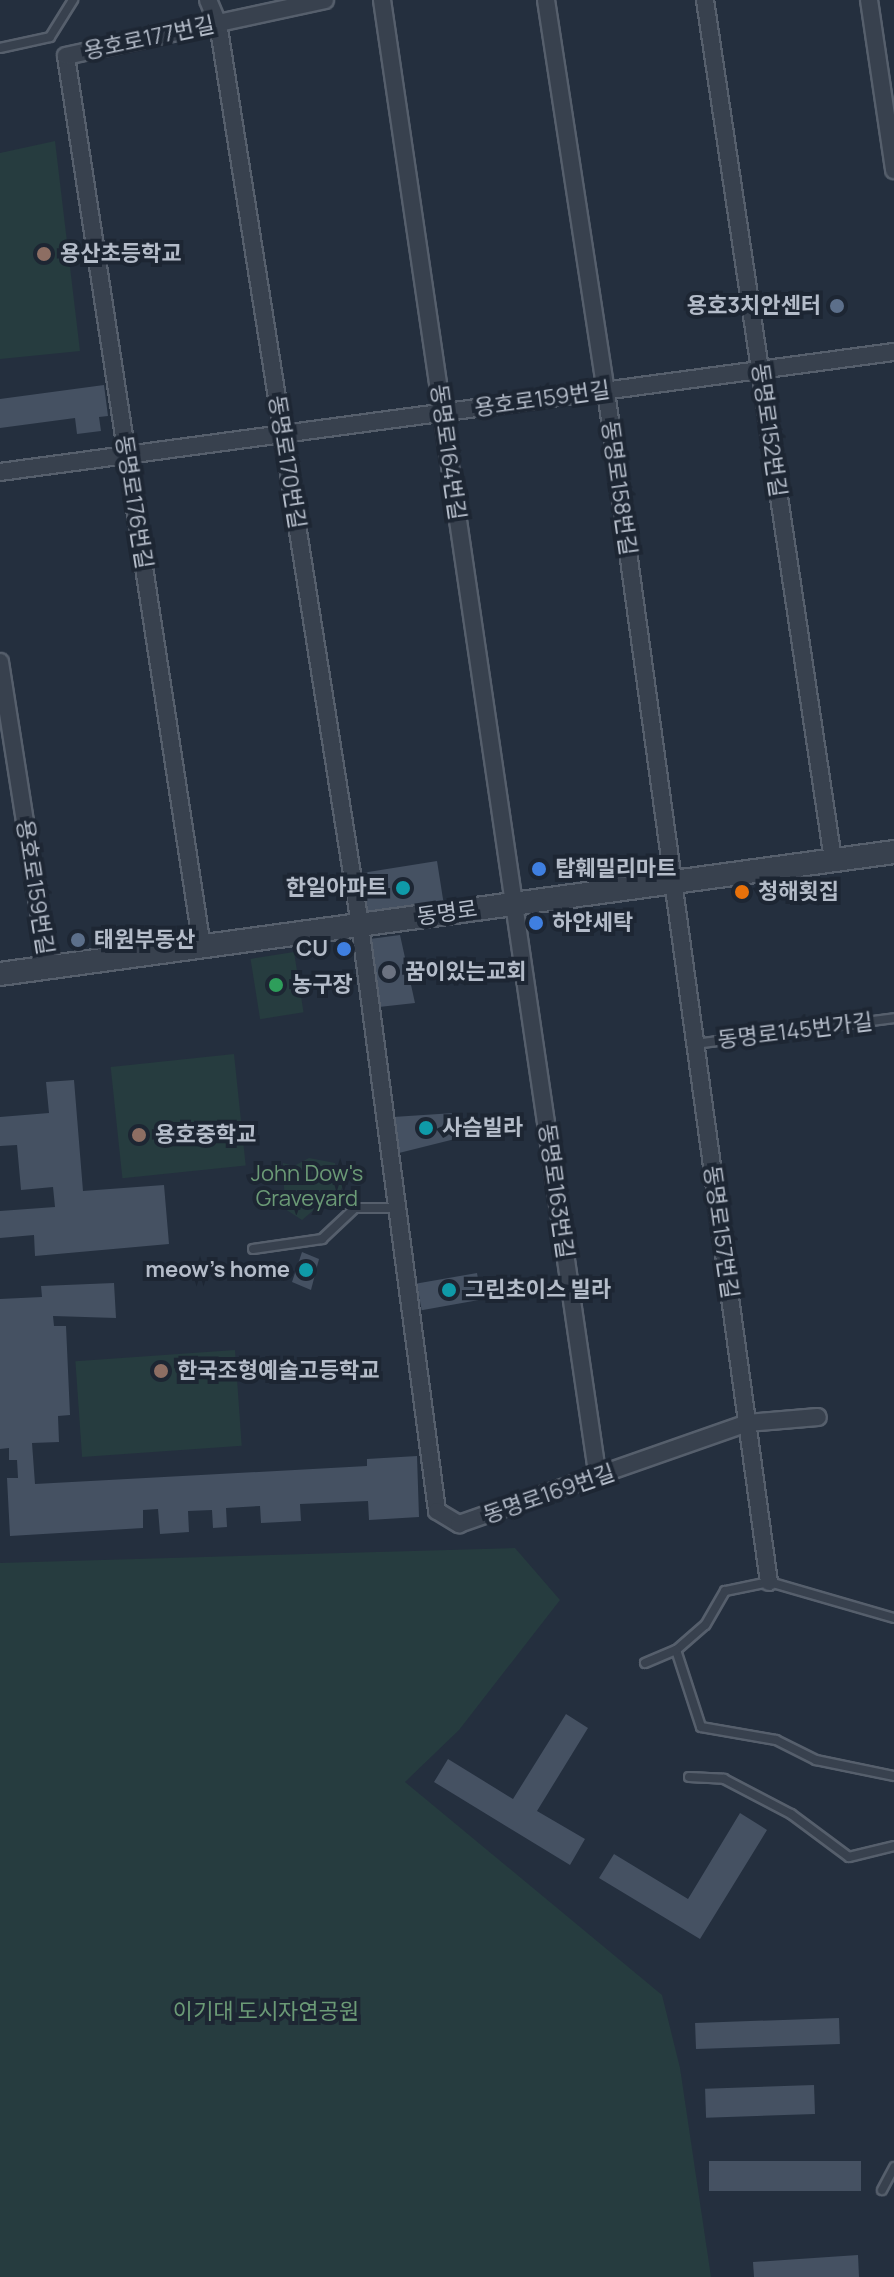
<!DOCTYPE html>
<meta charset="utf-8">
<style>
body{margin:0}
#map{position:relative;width:894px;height:2277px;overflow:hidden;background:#242f3e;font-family:Manrope,"Noto Sans KR",sans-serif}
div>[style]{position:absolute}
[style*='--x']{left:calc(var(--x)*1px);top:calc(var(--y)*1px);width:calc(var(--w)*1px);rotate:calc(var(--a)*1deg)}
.green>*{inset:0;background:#263c3f;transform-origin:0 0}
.building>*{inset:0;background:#455162;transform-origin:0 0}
.roads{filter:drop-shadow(2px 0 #565f6c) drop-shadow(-2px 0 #565f6c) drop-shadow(0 2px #565f6c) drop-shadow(0 -2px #565f6c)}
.service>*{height:8px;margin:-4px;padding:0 4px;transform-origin:4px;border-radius:4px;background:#38414e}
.minor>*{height:16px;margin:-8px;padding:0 8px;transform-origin:8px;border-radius:8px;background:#38414e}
.tertiary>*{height:22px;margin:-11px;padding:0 11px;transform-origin:11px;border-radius:11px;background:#38414e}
.dots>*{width:22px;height:22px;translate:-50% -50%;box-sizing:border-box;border:4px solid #1d2633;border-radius:50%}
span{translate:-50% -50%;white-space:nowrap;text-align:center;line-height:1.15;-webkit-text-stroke:8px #1d2633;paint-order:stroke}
.street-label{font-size:22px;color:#b4bcc9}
.poi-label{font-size:22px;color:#b4bcc9;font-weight:700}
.left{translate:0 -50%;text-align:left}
.right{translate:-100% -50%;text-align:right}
.park-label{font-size:22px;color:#6b9a76}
</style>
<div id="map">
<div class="green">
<div style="clip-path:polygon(55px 141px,80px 351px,0 359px,0 153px)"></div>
<div style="left:294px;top:952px;width:61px;height:44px;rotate:81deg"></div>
<div style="left:234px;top:1054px;width:112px;height:124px;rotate:84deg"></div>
<div style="clip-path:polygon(309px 1158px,335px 1163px,336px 1172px,350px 1172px,336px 1200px,329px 1197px,302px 1220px,285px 1209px,283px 1163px,294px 1166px)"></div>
<div style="left:235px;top:1350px;width:96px;height:160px;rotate:86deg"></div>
<div style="clip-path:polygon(515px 1548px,560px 1600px,459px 1730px,405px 1782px,662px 1995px,680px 2068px,711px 2277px,0 2277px,0 1563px)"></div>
</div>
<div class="building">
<div style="clip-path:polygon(104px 385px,108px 416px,99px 417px,101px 431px,77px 434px,75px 418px,0 428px,0 399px)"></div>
<div style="left:437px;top:861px;width:45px;height:76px;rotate:81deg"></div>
<div style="clip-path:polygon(400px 935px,415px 1003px,379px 1007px,362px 940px)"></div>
<div style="clip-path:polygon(74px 1080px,83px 1191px,164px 1185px,169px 1244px,35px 1256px,34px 1235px,0 1238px,0 1211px,55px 1207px,53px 1187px,21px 1190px,17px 1145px,0 1146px,0 1117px,49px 1113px,46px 1082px)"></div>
<div style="clip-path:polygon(454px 1113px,459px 1138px,399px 1153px,393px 1117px)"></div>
<div style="clip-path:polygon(302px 1252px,319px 1259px,311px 1290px,292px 1282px)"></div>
<div style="left:477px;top:1273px;width:27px;height:61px;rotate:80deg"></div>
<div style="clip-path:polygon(114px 1283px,116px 1318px,53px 1316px,54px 1326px,66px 1326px,70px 1415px,58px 1416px,59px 1442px,32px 1443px,35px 1484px,367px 1466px,367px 1459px,417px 1456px,419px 1517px,369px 1520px,368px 1501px,300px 1504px,301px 1521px,261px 1523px,260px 1506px,226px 1508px,227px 1527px,213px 1528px,212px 1510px,188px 1511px,189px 1532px,160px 1534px,158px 1509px,143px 1510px,143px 1528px,10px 1536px,7px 1478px,18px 1478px,17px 1460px,9px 1460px,9px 1448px,0 1449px,0 1299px,42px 1297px,41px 1286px)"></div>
<div style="clip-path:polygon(566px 1714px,588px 1728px,537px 1811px,585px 1839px,570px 1865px,434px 1782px,448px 1759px,513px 1799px)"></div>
<div style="clip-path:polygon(740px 1813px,767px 1830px,700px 1939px,599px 1878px,614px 1854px,688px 1899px)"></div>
<div style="left:839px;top:2018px;width:26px;height:144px;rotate:88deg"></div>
<div style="left:814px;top:2085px;width:29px;height:109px;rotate:88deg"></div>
<div style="left:861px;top:2161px;width:30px;height:152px;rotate:90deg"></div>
<div style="clip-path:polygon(858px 2255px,859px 2277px,754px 2277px,753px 2262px)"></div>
</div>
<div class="roads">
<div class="service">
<div style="--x:0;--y:48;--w:51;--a:-12.4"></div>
<div style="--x:50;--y:37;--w:44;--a:-58.1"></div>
<div style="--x:695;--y:1044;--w:201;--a:-7.4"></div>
<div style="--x:253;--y:1249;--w:70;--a:-8.2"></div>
<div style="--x:322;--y:1239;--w:45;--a:-43.2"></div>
<div style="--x:355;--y:1208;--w:42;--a:0"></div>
<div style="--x:894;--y:1618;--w:130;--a:-163.9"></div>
<div style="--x:769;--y:1582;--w:45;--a:168.4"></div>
<div style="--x:725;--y:1591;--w:39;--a:120"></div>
<div style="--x:705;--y:1625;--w:38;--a:139"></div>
<div style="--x:676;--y:1650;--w:81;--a:72"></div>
<div style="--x:701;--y:1727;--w:76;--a:9.8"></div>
<div style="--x:776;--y:1740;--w:45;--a:26.6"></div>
<div style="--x:816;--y:1760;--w:80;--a:11.6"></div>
<div style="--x:645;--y:1663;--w:34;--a:-23"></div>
<div style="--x:689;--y:1777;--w:35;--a:3"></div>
<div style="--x:724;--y:1779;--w:76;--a:27.6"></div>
<div style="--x:791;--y:1814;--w:72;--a:36.6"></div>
<div style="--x:849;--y:1857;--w:46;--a:-13.7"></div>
<div style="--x:882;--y:2190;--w:26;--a:-62"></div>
</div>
<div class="minor">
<div style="--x:208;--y:0;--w:25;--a:67"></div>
<div style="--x:218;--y:23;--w:913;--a:81.05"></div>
<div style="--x:360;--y:925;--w:591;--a:82.51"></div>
<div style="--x:437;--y:1511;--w:26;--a:31"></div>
<div style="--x:459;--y:1524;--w:305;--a:-19.3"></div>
<div style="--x:747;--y:1423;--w:71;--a:-4.8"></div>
<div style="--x:382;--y:0;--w:1494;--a:81.69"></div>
<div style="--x:546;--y:0;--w:396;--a:81.3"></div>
<div style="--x:606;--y:391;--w:1202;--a:82.21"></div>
<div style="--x:705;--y:0;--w:869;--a:81.53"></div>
<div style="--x:869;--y:0;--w:172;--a:81.6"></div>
<div style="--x:0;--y:472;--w:902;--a:-7.65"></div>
<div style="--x:0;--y:662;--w:311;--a:81.1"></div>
<div style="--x:202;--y:947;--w:901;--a:-98.68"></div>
<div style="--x:66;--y:56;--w:265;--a:-12.2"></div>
</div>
<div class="tertiary">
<div style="--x:0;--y:974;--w:902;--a:-7.77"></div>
</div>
</div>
<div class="dots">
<div style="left:44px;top:254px;background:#8d6e63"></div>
<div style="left:837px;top:306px;background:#5c6f8a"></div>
<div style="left:539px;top:869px;background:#3f7fe0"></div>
<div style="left:403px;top:888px;background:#0f9aa8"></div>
<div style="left:742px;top:892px;background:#e8710a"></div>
<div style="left:536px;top:923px;background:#3f7fe0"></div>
<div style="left:78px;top:940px;background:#5c6f8a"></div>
<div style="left:344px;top:949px;background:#3f7fe0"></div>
<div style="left:389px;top:972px;background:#6b7280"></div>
<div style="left:276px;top:985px;background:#2e9e5b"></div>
<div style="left:426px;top:1128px;background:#0f9aa8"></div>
<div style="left:139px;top:1135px;background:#8d6e63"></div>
<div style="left:306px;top:1270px;background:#0f9aa8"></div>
<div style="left:449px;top:1290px;background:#0f9aa8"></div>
<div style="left:161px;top:1371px;background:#8d6e63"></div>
</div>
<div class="street-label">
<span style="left:149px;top:38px;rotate:-12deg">용호로177번길</span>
<span style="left:542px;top:399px;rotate:-8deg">용호로159번길</span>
<span style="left:769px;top:430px;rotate:82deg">동명로152번길</span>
<span style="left:448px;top:452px;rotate:82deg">동명로164번길</span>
<span style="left:287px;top:462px;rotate:81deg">동명로170번길</span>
<span style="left:619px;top:488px;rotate:82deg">동명로158번길</span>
<span style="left:134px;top:502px;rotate:81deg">동명로176번길</span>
<span style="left:35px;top:887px;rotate:81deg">용호로159번길</span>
<span style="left:447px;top:913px;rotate:-8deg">동명로</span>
<span style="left:795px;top:1031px;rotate:-7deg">동명로145번가길</span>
<span style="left:556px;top:1191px;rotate:82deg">동명로163번길</span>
<span style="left:721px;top:1232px;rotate:82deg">동명로157번길</span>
<span style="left:549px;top:1494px;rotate:-19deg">동명로169번길</span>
</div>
<div class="poi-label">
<span class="left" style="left:60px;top:254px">용산초등학교</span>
<span class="right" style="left:821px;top:306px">용호3치안센터</span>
<span class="left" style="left:555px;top:869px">탑훼밀리마트</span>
<span class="right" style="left:387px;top:888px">한일아파트</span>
<span class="left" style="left:758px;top:892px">청해횟집</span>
<span class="left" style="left:552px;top:923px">하얀세탁</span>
<span class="left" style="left:94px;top:940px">태원부동산</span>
<span class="right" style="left:328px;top:949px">CU</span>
<span class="left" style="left:405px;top:972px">꿈이있는교회</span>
<span class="left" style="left:292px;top:985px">농구장</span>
<span class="left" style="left:442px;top:1128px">사슴빌라</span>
<span class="left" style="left:155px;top:1135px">용호중학교</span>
<span class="right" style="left:290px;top:1270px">meow's home</span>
<span class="left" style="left:465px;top:1290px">그린초이스 빌라</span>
<span class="left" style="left:177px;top:1371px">한국조형예술고등학교</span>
</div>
<div class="park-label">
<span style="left:307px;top:1186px">John Dow's<br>Graveyard</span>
<span style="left:266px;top:2012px">이기대 도시자연공원</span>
</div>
</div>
